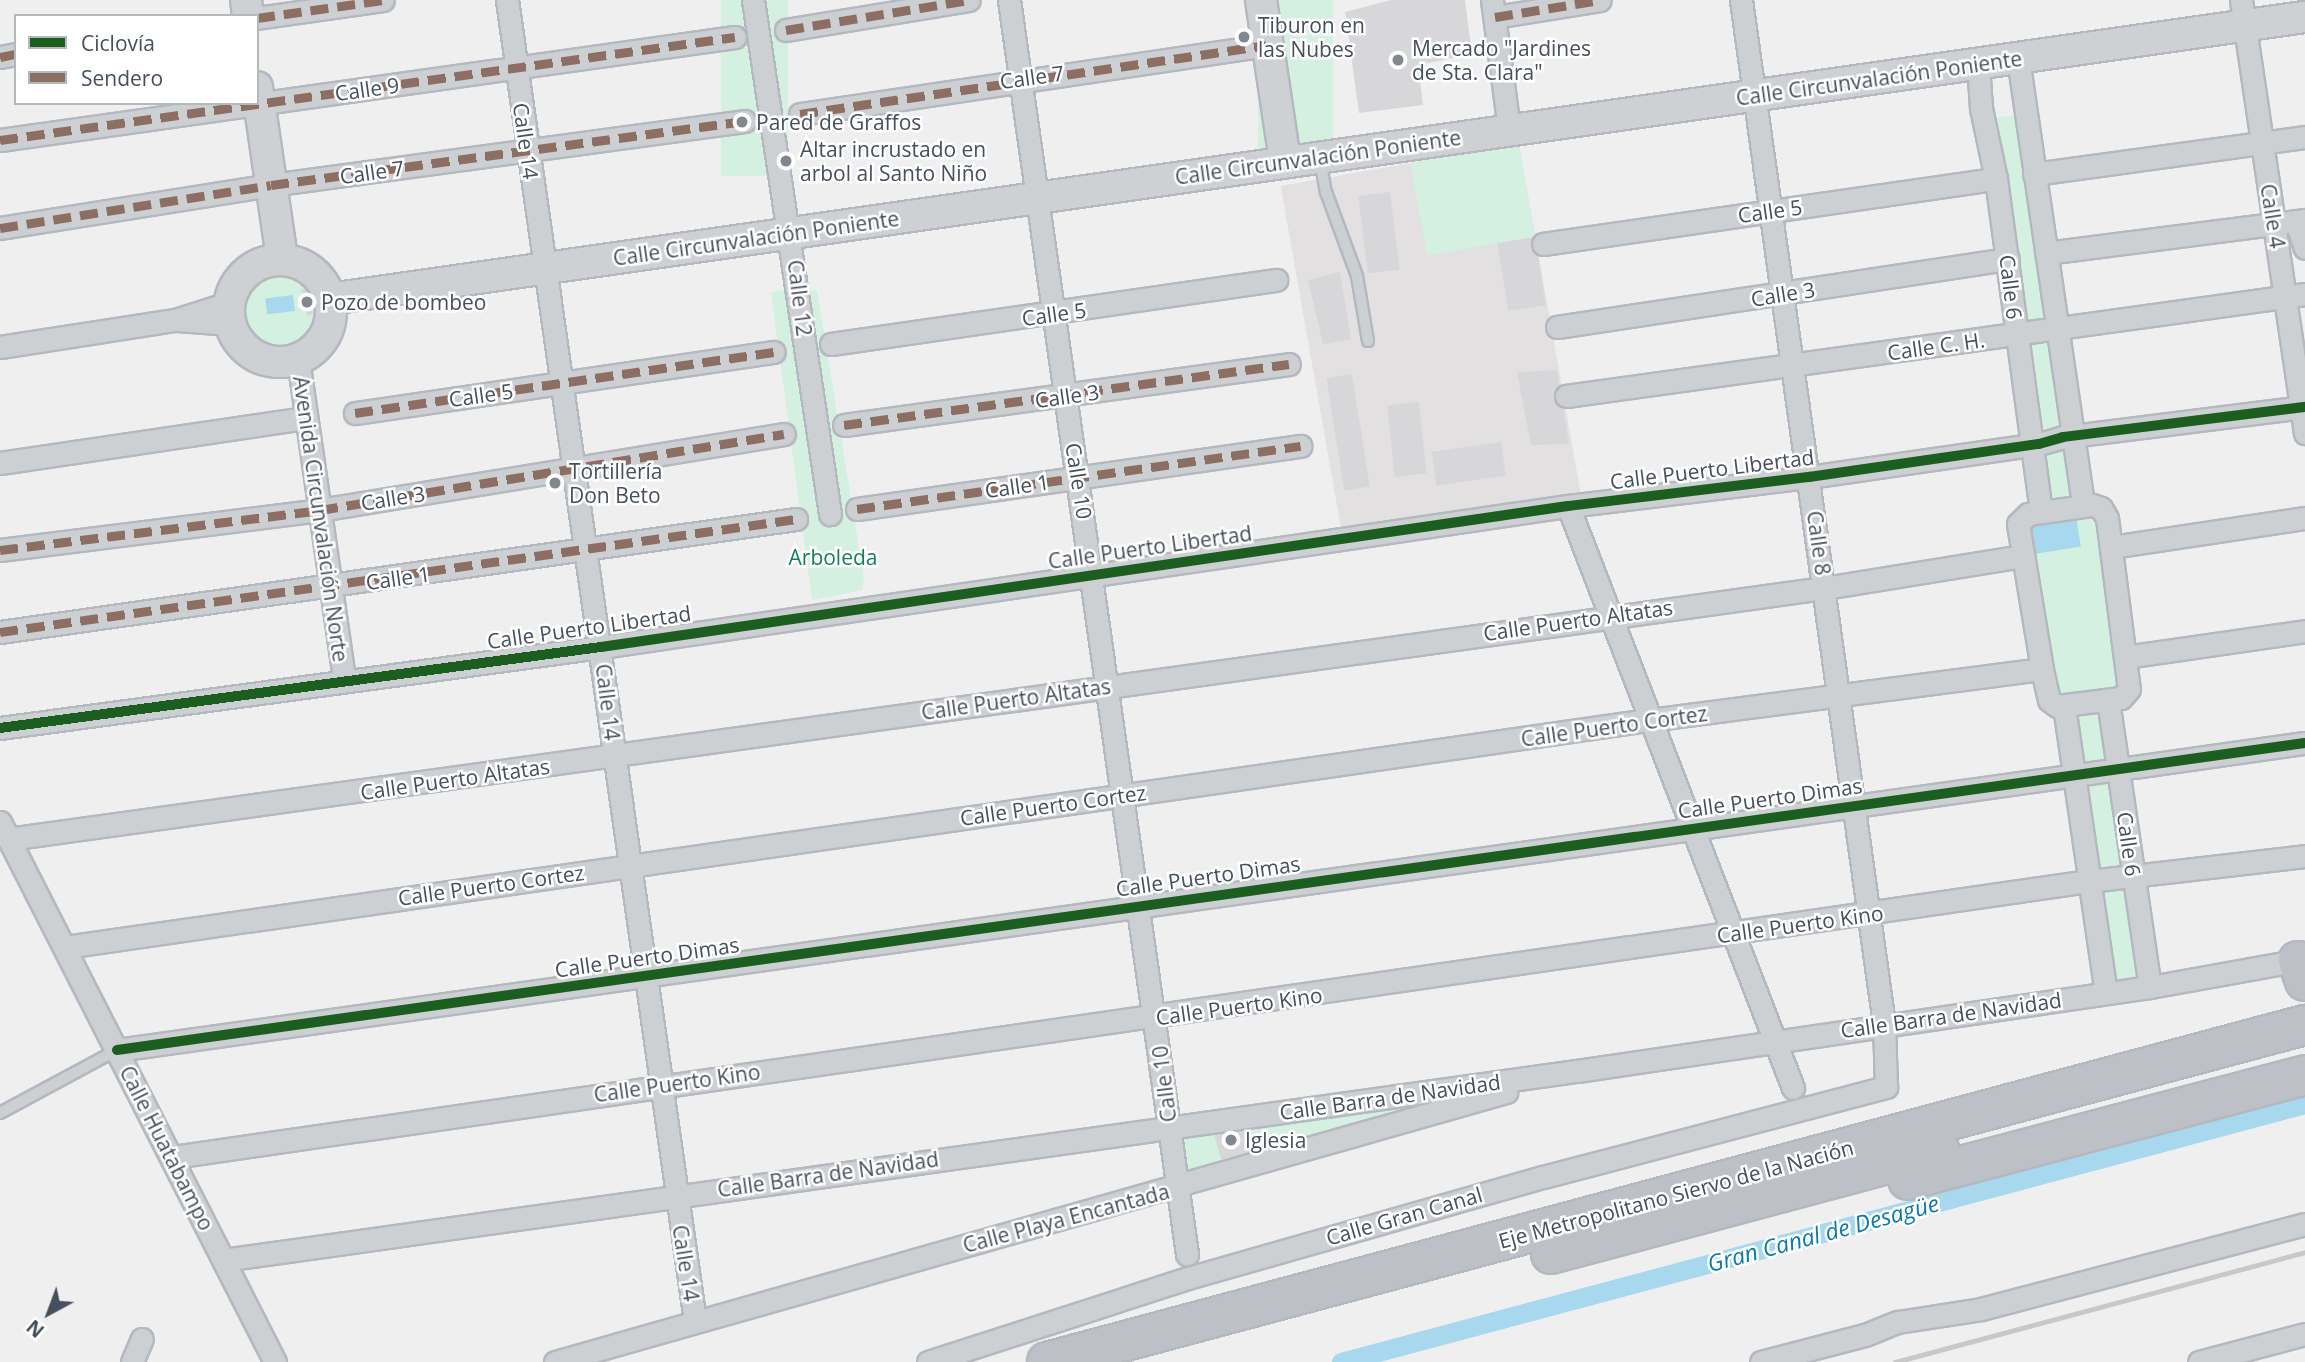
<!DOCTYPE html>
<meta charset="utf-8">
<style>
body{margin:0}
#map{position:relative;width:2305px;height:1362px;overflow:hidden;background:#f0efef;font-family:"Open Sans",sans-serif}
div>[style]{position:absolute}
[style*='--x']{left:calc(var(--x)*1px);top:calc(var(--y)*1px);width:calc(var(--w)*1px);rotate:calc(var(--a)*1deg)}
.education>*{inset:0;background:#e2e0e1;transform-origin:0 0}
.green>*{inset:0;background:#d3f0e1;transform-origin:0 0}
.round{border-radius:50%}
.water>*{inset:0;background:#a7d8ee;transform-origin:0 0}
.canal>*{height:19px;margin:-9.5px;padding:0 9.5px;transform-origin:9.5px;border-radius:9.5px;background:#a7d8ee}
.building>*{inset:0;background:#d7d7d9;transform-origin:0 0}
.roads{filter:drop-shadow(2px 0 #b4b8bf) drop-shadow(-2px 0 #b4b8bf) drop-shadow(0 2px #b4b8bf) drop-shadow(0 -2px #b4b8bf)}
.lane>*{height:10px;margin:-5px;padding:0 5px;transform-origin:5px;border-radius:5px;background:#cdd0d3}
.street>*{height:21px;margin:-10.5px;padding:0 10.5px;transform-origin:10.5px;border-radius:10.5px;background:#cdd0d3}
.secondary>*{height:30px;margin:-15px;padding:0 15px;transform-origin:15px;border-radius:15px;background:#ced0d4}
.secondary>.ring{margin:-15px;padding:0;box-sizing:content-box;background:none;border:30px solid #ced0d4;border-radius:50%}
.highway>*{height:38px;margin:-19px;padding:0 19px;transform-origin:19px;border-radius:19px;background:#bdc1c7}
.rail>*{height:5px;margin:-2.5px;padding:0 2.5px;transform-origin:2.5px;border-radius:2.5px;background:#c6c8ca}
.quiet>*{height:9px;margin-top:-4.5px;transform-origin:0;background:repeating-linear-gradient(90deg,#8d6e63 0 18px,transparent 0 27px)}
.cycleway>*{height:10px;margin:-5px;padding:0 5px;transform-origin:5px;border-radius:5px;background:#1b5e20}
.dots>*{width:19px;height:19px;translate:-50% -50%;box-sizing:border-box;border:4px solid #fff;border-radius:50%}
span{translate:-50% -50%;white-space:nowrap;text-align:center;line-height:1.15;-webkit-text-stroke:5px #fff;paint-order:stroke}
.poi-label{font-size:21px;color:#464f5c}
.left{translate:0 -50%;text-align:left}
.street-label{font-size:21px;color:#464f5c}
.park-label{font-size:21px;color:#157f55}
.water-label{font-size:23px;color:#0a79ab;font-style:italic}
.legend{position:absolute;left:14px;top:14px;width:245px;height:91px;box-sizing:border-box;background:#fff;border:2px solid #b5b9be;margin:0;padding:9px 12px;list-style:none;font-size:21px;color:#464f5c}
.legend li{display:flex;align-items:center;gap:14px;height:35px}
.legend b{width:35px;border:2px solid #b5b9be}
.north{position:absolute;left:14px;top:1278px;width:70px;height:70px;-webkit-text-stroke:5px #fff;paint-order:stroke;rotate:221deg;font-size:19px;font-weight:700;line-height:28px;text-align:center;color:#464f5c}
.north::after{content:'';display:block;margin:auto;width:24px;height:32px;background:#464f5c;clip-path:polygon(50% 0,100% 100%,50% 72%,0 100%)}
</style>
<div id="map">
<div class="education">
<div style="left:1519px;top:144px;width:354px;height:242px;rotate:80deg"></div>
</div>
<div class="green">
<div style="left:721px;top:0;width:67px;height:176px"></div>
<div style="left:1258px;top:0;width:75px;height:156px"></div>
<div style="clip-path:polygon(2025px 113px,2082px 507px,2111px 547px,2133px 699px,2109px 702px,2148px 983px,2106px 991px,2065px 705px,2050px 706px,2024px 553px,2038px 512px,1983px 120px)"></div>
<div style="left:1519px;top:144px;width:94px;height:110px;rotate:80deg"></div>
<div class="round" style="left:229px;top:260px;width:102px;height:102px"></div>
<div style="clip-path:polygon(795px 288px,817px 291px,864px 578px,862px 590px,812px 600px,771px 292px)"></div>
<div style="clip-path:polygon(1443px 1093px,1446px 1104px,1178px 1182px,1173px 1132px)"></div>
</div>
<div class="water">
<div style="left:293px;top:295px;width:16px;height:28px;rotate:83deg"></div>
<div style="left:2076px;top:516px;width:31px;height:49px;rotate:81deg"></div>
</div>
<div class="canal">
<div style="--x:1341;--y:1362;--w:998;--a:-14.98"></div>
</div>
<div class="building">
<div style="clip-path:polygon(1391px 0,1465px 0,1472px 54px,1418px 65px,1423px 105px,1359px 113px,1345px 12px)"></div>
<div style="left:1390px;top:192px;width:78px;height:32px;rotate:83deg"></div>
<div style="left:1535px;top:237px;width:69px;height:38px;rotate:81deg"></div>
<div style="clip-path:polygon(1340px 272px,1351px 339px,1323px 344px,1308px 280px)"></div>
<div style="clip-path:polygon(301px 289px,308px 289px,313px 314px,307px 316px)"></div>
<div style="clip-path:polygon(1557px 370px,1569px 444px,1531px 445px,1517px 372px)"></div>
<div style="left:1352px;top:374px;width:114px;height:26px;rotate:81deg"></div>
<div style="left:1419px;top:402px;width:72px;height:32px;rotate:84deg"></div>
<div style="left:1501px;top:442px;width:34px;height:70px;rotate:82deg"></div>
<div style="left:1242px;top:1122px;width:31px;height:30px;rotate:75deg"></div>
</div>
<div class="roads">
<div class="lane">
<div style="--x:1320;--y:159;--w:34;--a:80"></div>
<div style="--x:1326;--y:192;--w:90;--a:69.7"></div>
<div style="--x:1357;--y:276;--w:66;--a:80.4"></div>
<div style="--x:0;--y:1113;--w:133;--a:-28.3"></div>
</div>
<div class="street">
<div style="--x:507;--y:0;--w:1334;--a:81.9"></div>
<div style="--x:753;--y:0;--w:520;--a:81.48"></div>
<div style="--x:1009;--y:0;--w:1267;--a:81.92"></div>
<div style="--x:1492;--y:0;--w:131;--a:82.5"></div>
<div style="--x:2241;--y:0;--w:438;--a:81.6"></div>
<div style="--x:1495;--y:17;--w:106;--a:-9.2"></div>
<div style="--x:257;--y:18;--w:127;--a:-8.1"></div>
<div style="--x:786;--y:30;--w:185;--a:-9.3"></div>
<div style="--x:0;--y:57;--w:16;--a:-11"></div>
<div style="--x:2018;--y:58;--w:452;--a:81.7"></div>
<div style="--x:1978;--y:63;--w:45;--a:86.2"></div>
<div style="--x:1981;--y:108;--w:73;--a:78.1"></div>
<div style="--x:1996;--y:179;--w:336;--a:82.3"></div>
<div style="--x:800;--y:114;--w:471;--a:-8.4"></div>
<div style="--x:0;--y:140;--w:742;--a:-7.98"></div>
<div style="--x:2034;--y:174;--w:274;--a:-7.8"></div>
<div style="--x:2296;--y:221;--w:28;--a:72"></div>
<div style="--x:0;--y:228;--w:274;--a:-9"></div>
<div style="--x:271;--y:185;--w:478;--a:-7.7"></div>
<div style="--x:1543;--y:244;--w:458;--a:-8.2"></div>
<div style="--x:2046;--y:253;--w:261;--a:-7.3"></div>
<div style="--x:177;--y:320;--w:54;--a:4.2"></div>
<div style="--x:1557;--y:327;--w:456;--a:-8.6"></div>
<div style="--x:831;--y:344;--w:450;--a:-8.2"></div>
<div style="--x:0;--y:347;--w:177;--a:-8.8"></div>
<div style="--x:175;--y:320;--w:57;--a:-17.5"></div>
<div style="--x:298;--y:359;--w:323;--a:81.8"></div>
<div style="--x:1566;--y:396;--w:746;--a:-7.86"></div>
<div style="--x:355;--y:413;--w:423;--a:-8.3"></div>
<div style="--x:844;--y:425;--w:449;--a:-7.8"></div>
<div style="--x:0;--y:463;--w:309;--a:-8.4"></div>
<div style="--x:2092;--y:505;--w:9;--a:18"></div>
<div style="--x:2101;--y:508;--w:12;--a:59"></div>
<div style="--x:2107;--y:518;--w:172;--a:82.7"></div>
<div style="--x:2129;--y:689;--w:12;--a:132"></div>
<div style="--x:2121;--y:698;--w:64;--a:172.9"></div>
<div style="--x:2057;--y:706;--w:10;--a:-143"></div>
<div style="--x:2049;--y:700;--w:32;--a:-103"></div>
<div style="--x:2042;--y:669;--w:147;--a:-99.4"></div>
<div style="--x:2018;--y:524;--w:14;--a:-45"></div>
<div style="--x:2028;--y:514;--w:65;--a:-8"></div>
<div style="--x:1568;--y:506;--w:624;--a:68.86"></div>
<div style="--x:857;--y:509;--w:448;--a:-8.1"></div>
<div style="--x:2111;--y:547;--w:196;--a:-8.5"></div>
<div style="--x:0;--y:550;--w:322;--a:-7.1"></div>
<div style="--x:320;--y:510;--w:470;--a:-9.3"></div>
<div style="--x:0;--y:632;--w:804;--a:-8.08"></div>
<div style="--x:2125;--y:657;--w:182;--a:-8.2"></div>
<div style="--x:2108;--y:700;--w:290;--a:81.7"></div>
<div style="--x:2064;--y:706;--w:290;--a:81.7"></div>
<div style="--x:0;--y:728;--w:606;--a:-7.68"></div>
<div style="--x:601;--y:647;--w:977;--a:-8.3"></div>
<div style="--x:1568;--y:506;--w:243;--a:-6.9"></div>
<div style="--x:1809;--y:477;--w:232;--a:-8.2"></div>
<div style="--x:2039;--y:444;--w:25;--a:-16"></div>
<div style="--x:2063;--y:437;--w:244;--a:-7.1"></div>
<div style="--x:0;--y:822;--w:606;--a:63.01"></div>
<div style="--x:8;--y:839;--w:1834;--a:-7.87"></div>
<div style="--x:1825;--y:588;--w:201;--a:-9.2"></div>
<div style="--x:65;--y:947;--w:1600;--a:-8.16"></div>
<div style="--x:1649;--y:720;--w:396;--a:-7.4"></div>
<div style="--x:117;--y:1050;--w:2209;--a:-7.99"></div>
<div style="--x:173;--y:1157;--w:1936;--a:-8.2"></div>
<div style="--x:2089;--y:881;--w:217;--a:-6.6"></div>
<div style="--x:223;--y:1260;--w:1367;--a:-7.95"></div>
<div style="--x:1577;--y:1071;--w:579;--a:-8.34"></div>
<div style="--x:2150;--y:987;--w:158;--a:-10.2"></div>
<div style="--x:132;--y:1362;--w:25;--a:-67"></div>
<div style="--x:555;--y:1362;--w:989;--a:-15.85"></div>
<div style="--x:928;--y:1362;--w:273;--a:-17.9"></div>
<div style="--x:1188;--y:1278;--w:369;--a:-15.9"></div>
<div style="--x:1543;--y:1177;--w:355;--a:-14.7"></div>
<div style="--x:1886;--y:1087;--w:63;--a:-91.8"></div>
<div style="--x:1884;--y:1024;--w:1034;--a:-97.95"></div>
<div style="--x:1761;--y:1362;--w:107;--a:-14.6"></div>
<div style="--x:1865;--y:1335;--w:35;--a:-22"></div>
<div style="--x:1898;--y:1322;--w:84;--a:-8.9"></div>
<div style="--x:1981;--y:1309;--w:335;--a:-14.7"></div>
<div style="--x:2199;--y:1362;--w:110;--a:-14.8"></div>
</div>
<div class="secondary">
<div style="--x:246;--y:0;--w:16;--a:83"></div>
<div style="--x:1261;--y:0;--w:163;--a:81.5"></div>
<div style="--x:257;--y:87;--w:174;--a:81.7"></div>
<div class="ring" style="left:229px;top:260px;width:72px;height:72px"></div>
<div style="--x:330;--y:299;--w:1995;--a:-8.13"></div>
</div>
<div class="highway">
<div style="--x:2298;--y:961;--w:21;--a:71"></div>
<div style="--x:1908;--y:1180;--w:411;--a:-14.8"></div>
<div style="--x:1551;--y:1254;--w:402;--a:-15"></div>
<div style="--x:1047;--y:1362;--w:1302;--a:-15"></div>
</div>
</div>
<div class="rail">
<div style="--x:1895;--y:1362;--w:424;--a:-15"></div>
</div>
<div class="quiet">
<div style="--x:1495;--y:17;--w:106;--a:-9.2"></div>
<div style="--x:257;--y:18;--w:127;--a:-8.1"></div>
<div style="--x:786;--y:30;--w:185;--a:-9.3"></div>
<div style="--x:0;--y:57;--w:16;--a:-11"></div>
<div style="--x:800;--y:114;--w:471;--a:-8.4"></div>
<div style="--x:0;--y:140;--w:742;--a:-7.98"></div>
<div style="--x:0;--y:228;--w:274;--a:-9"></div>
<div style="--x:271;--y:185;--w:478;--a:-7.7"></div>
<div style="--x:355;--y:413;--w:423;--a:-8.3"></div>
<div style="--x:844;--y:425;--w:449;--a:-7.8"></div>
<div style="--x:857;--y:509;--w:448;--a:-8.1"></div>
<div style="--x:0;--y:550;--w:322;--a:-7.1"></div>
<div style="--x:320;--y:510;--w:470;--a:-9.3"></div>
<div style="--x:0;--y:632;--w:804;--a:-8.08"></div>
</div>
<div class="cycleway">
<div style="--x:0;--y:728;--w:606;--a:-7.68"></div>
<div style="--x:601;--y:647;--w:977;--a:-8.3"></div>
<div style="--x:1568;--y:506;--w:243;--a:-6.9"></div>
<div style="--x:1809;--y:477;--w:232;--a:-8.2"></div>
<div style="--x:2039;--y:444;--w:25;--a:-16"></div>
<div style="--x:2063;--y:437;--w:244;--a:-7.1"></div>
<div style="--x:117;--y:1050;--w:2209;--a:-7.99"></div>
</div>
<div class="dots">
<div style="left:1244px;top:37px;background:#82878f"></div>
<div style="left:1398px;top:60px;background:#82878f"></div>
<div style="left:742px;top:122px;background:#82878f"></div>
<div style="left:786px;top:161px;background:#82878f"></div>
<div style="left:307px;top:302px;background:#82878f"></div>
<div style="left:555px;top:483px;background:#82878f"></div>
<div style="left:1231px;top:1140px;background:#82878f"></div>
</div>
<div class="poi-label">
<span class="left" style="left:1258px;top:37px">Tiburon en<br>las Nubes</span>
<span class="left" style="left:1412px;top:60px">Mercado "Jardines<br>de Sta. Clara"</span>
<span class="left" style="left:756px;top:122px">Pared de Graffos</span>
<span class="left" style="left:800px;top:161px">Altar incrustado en<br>arbol al Santo Niño</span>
<span class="left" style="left:321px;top:302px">Pozo de bombeo</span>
<span class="left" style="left:569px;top:483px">Tortillería<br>Don Beto</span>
<span class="left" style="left:1245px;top:1140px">Iglesia</span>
</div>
<div class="street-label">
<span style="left:1032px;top:77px;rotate:-8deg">Calle 7</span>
<span style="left:1879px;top:78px;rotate:-8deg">Calle Circunvalación Poniente</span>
<span style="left:367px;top:89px;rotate:-8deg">Calle 9</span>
<span style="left:526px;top:141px;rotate:82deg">Calle 14</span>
<span style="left:1318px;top:157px;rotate:-8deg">Calle Circunvalación Poniente</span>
<span style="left:372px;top:172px;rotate:-8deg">Calle 7</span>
<span style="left:1770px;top:211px;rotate:-8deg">Calle 5</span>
<span style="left:2273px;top:216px;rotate:81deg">Calle 4</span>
<span style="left:756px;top:238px;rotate:-8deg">Calle Circunvalación Poniente</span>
<span style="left:2011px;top:287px;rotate:83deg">Calle 6</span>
<span style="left:1783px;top:294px;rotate:-9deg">Calle 3</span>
<span style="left:800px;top:298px;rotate:83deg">Calle 12</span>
<span style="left:1054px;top:314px;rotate:-8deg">Calle 5</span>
<span style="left:1936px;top:346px;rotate:-8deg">Calle C. H.</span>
<span style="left:481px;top:395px;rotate:-8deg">Calle 5</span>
<span style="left:1067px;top:396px;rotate:-8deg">Calle 3</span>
<span style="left:1712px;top:469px;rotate:-7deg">Calle Puerto Libertad</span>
<span style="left:1079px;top:481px;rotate:81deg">Calle 10</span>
<span style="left:1017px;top:486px;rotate:-8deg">Calle 1</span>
<span style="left:393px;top:498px;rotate:-9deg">Calle 3</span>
<span style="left:321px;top:519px;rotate:82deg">Avenida Circunvalación Norte</span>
<span style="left:1819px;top:543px;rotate:82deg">Calle 8</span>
<span style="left:1150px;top:547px;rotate:-8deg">Calle Puerto Libertad</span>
<span style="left:398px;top:578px;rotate:-8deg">Calle 1</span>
<span style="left:1578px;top:620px;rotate:-8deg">Calle Puerto Altatas</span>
<span style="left:589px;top:627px;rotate:-8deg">Calle Puerto Libertad</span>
<span style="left:1016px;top:699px;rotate:-8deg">Calle Puerto Altatas</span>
<span style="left:608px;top:702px;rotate:83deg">Calle 14</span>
<span style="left:1614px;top:726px;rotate:-8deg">Calle Puerto Cortez</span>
<span style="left:455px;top:779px;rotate:-8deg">Calle Puerto Altatas</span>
<span style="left:1770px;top:798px;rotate:-8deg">Calle Puerto Dimas</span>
<span style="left:1053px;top:805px;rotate:-8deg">Calle Puerto Cortez</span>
<span style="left:2129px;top:844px;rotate:82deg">Calle 6</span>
<span style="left:1208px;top:876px;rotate:-8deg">Calle Puerto Dimas</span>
<span style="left:491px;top:885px;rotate:-8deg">Calle Puerto Cortez</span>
<span style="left:1800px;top:924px;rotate:-8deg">Calle Puerto Kino</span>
<span style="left:647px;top:957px;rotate:-8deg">Calle Puerto Dimas</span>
<span style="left:1239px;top:1006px;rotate:-8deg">Calle Puerto Kino</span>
<span style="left:1951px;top:1015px;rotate:-8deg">Calle Barra de Navidad</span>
<span style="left:677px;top:1083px;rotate:-8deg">Calle Puerto Kino</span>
<span style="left:1164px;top:1084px;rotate:-97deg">Calle 10</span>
<span style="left:1390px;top:1097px;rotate:-8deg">Calle Barra de Navidad</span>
<span style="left:167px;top:1148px;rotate:63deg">Calle Huatabampo</span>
<span style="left:828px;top:1174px;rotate:-8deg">Calle Barra de Navidad</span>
<span style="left:1676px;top:1194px;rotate:-15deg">Eje Metropolitano Siervo de la Nación</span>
<span style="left:1404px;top:1216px;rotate:-16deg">Calle Gran Canal</span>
<span style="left:1066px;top:1218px;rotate:-15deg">Calle Playa Encantada</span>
<span style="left:686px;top:1263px;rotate:81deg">Calle 14</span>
</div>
<div class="park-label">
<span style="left:833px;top:557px">Arboleda</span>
</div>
<div class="water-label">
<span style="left:1823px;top:1233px;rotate:-15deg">Gran Canal de Desagüe</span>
</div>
<ul class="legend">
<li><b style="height:9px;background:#1b5e20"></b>Ciclovía</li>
<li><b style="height:9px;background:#8d6e63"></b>Sendero</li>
</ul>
<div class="north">N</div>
</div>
